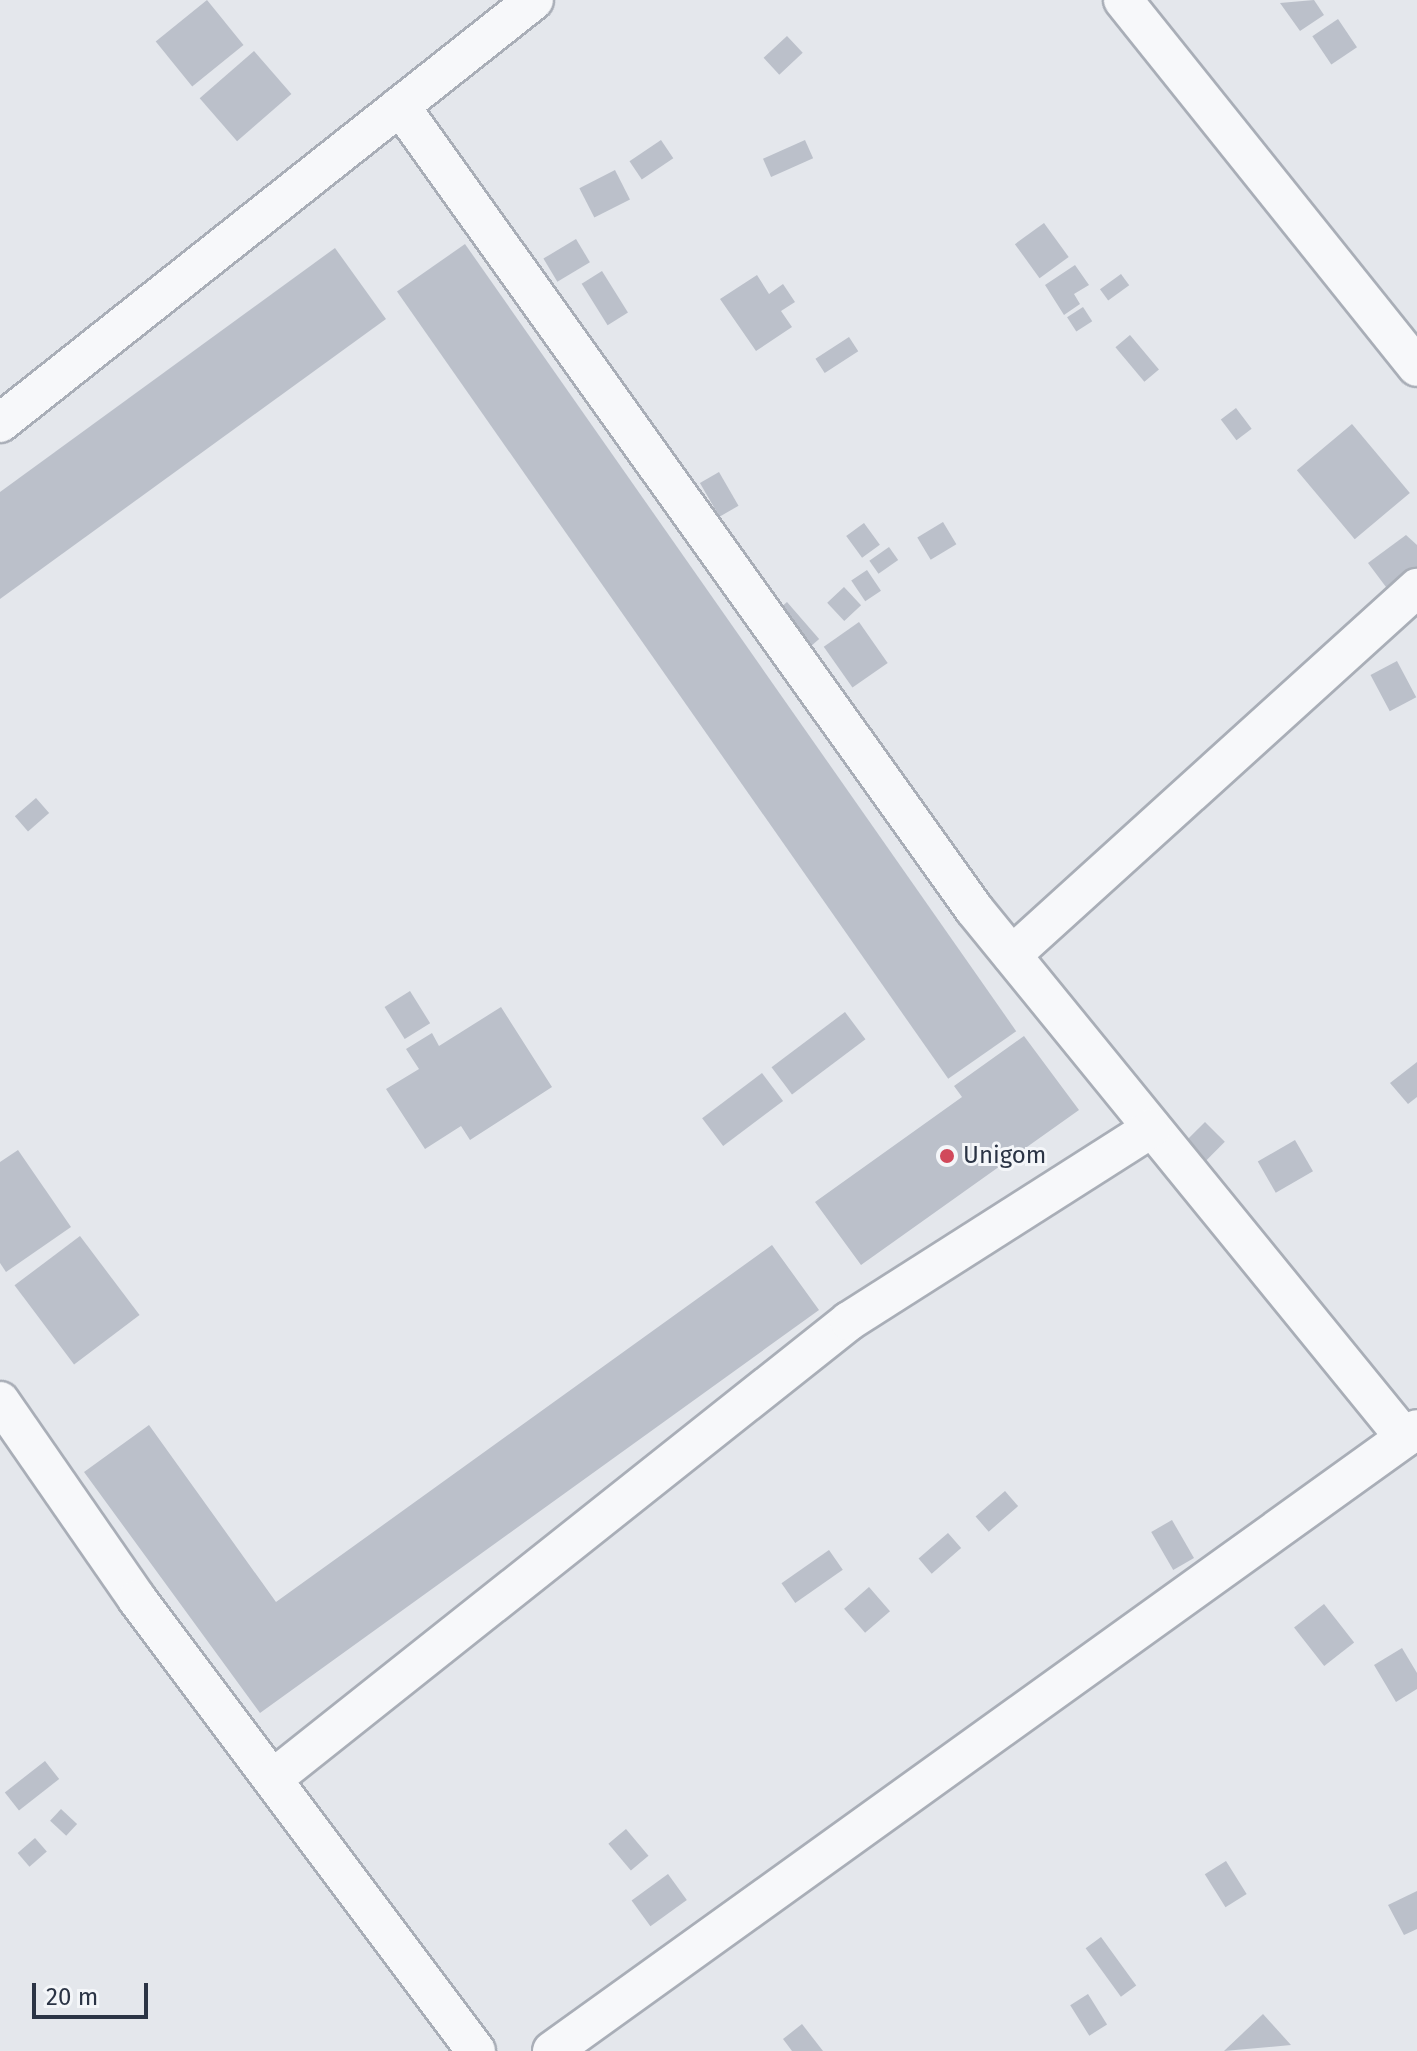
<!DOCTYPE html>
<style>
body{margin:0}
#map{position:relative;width:1417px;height:2051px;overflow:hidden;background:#e4e7ec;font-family:"Fira Sans",sans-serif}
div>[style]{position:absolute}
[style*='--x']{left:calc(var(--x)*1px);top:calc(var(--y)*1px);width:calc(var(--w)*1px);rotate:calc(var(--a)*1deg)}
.building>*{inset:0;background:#bbc0ca;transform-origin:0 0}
.roads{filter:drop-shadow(2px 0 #a9aeb7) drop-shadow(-2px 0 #a9aeb7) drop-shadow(0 2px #a9aeb7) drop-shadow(0 -2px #a9aeb7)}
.street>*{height:38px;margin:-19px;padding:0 19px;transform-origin:19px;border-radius:19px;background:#f7f8fa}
.dots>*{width:22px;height:22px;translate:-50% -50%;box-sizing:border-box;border:4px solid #f4f6f9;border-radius:50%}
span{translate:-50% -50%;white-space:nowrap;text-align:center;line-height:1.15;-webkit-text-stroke:6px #f4f6f9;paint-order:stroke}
.poi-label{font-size:24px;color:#2b3445}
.left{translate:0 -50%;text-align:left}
.scale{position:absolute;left:32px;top:1983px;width:116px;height:36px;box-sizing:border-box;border:4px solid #2b3445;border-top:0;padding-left:10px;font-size:24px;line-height:28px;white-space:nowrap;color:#2b3445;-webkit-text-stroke:6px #f4f6f9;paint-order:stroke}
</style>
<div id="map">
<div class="building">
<div style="left:207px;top:0;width:58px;height:66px;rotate:51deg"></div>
<div style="clip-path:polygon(1314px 0,1324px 15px,1300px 31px,1280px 3px)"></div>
<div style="left:1338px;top:19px;width:34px;height:31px;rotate:56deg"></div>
<div style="left:787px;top:36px;width:23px;height:32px;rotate:47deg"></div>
<div style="left:254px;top:51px;width:57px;height:72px;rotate:49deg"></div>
<div style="left:661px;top:140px;width:22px;height:38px;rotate:56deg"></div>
<div style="left:805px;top:140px;width:20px;height:46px;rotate:66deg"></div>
<div style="left:615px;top:170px;width:33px;height:40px;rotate:63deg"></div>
<div style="left:1044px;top:223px;width:42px;height:36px;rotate:54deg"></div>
<div style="left:576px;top:239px;width:27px;height:38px;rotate:59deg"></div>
<div style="left:465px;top:244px;width:961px;height:83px;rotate:55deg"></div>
<div style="clip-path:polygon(335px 248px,386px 319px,0 599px,0 492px)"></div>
<div style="clip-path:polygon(1075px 265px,1089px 285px,1074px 294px,1080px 304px,1064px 315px,1045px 285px)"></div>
<div style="left:602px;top:271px;width:49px;height:24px;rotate:58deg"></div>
<div style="left:1121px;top:274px;width:14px;height:26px;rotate:54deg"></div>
<div style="clip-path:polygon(757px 275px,769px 294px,783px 284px,795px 302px,781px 311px,792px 327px,756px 351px,720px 299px)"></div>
<div style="left:1083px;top:307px;width:17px;height:19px;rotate:57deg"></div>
<div style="left:1130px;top:335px;width:45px;height:19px;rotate:50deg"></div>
<div style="left:849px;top:337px;width:17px;height:40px;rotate:57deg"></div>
<div style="left:1236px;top:408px;width:26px;height:19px;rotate:53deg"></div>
<div style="left:1352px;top:424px;width:90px;height:72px;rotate:50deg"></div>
<div style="left:719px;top:472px;width:39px;height:22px;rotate:60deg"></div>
<div style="left:943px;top:522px;width:26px;height:30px;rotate:59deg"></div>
<div style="left:864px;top:523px;width:27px;height:22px;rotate:54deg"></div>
<div style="clip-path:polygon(1406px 535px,1417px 545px,1417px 571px,1389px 591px,1368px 563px)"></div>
<div style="left:889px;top:547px;width:16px;height:24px;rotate:55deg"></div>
<div style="left:867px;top:570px;width:25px;height:19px;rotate:56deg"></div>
<div style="left:844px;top:587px;width:25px;height:23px;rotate:47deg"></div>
<div style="left:787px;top:602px;width:49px;height:13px;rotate:49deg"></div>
<div style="left:859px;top:622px;width:50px;height:43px;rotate:55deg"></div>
<div style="left:1397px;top:661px;width:41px;height:30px;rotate:62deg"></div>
<div style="left:36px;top:798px;width:20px;height:28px;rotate:49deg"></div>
<div style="left:410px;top:991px;width:38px;height:30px;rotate:58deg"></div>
<div style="clip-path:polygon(501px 1007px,552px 1087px,470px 1140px,461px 1126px,425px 1149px,386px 1089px,419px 1069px,406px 1049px,432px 1033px,439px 1046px)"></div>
<div style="left:845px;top:1012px;width:34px;height:92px;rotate:53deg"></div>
<div style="clip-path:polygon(1024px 1036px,1079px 1110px,861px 1265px,815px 1202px,962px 1097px,954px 1086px)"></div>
<div style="clip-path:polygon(1417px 1062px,1417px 1097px,1408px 1104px,1390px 1083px)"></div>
<div style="left:762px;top:1073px;width:35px;height:75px;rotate:53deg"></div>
<div style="left:1205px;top:1122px;width:28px;height:27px;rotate:45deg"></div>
<div style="left:1295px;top:1140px;width:36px;height:43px;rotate:60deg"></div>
<div style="clip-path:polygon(18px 1150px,71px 1227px,6px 1272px,0 1263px,0 1162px)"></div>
<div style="left:80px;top:1236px;width:99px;height:82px;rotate:53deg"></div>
<div style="clip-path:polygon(772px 1245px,819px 1310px,260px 1713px,84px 1472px,149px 1425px,276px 1602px)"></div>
<div style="left:1005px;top:1491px;width:20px;height:39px;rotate:49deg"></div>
<div style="left:1172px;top:1520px;width:44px;height:24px;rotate:60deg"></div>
<div style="left:948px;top:1533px;width:20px;height:39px;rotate:49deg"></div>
<div style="left:829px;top:1550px;width:24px;height:58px;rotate:55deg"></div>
<div style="left:869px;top:1587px;width:32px;height:33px;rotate:49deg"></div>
<div style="left:1324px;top:1604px;width:49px;height:38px;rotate:52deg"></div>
<div style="clip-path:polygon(1402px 1648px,1417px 1673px,1417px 1689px,1396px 1702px,1374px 1665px)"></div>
<div style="left:45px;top:1761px;width:23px;height:51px;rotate:52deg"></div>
<div style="left:61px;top:1809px;width:22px;height:16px;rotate:43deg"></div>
<div style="left:626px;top:1829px;width:35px;height:23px;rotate:50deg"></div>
<div style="left:35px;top:1838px;width:18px;height:23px;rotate:49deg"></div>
<div style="left:1226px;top:1861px;width:39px;height:25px;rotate:58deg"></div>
<div style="left:668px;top:1874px;width:32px;height:45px;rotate:54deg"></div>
<div style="clip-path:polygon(1417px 1891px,1417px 1929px,1404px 1935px,1388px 1905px)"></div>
<div style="left:1101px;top:1937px;width:60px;height:19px;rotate:54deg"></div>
<div style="left:1088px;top:1994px;width:36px;height:21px;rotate:58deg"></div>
<div style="clip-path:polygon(1263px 2014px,1291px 2045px,1224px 2051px)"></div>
<div style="clip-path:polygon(802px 2024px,823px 2051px,792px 2051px,783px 2039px)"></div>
</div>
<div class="roads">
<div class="street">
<div style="--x:1123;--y:0;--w:470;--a:51.3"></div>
<div style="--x:400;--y:106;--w:987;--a:54.44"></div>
<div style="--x:974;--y:909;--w:682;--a:50.83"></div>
<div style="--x:0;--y:423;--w:681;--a:-38.38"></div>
<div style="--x:1012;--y:955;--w:547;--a:-42.18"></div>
<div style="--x:0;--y:1401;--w:241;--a:55.3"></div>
<div style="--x:137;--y:1599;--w:565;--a:53.13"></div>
<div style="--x:275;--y:1777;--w:733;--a:-38.46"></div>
<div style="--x:849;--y:1321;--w:359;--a:-32.5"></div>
<div style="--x:552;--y:2051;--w:1065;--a:-35.72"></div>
</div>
</div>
<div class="dots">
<div style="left:947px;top:1156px;background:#d1495b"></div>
</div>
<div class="poi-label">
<span class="left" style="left:963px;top:1156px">Unigom</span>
</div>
<div class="scale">20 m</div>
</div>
